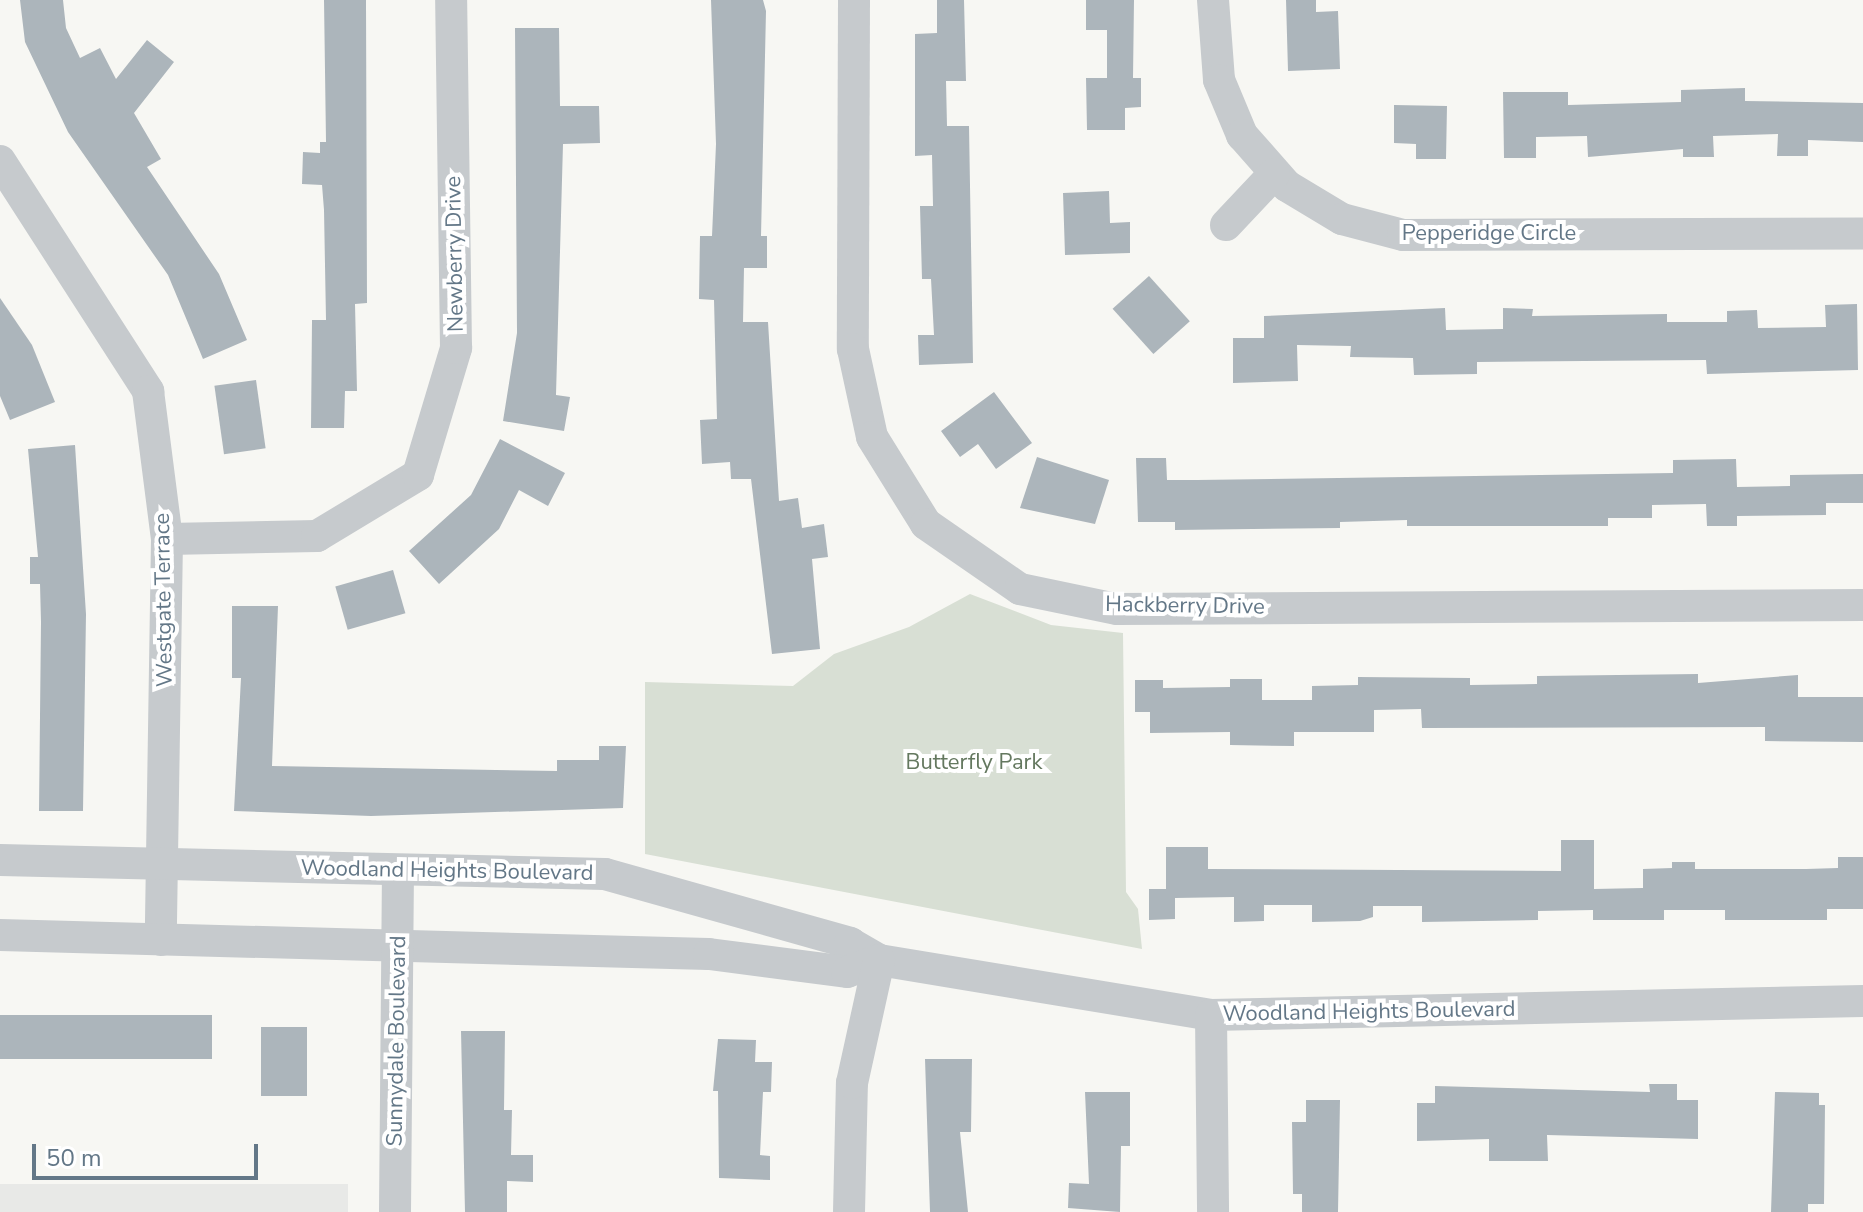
<!DOCTYPE html>
<style>
body{margin:0}
#map{position:relative;width:1863px;height:1212px;overflow:hidden;background:#f7f7f3;font-family:"Nunito Sans",sans-serif}
div>[style]{position:absolute}
[style*='--x']{left:calc(var(--x)*1px);top:calc(var(--y)*1px);width:calc(var(--w)*1px);rotate:calc(var(--a)*1deg)}
.built>*{inset:0;background:#e8e9e7;transform-origin:0 0}
.green>*{inset:0;background:#d8dfd4}
.building>*{inset:0;background:#acb5bb;transform-origin:0 0}
.minor>*{height:32px;margin:-16px;padding:0 16px;transform-origin:16px;border-radius:16px;background:#c6cacd}
span{translate:-50% -50%;white-space:nowrap;text-align:center;line-height:1.15;-webkit-text-stroke:8px #fff;paint-order:stroke}
.street-label{font-size:22px;color:#637787}
.park-label{font-size:22px;color:#64785f}
.scale{position:absolute;left:32px;top:1144px;width:226px;height:36px;box-sizing:border-box;border:4px solid #637787;border-top:0;padding-left:10px;font-size:24px;line-height:28px;white-space:nowrap;color:#637787;-webkit-text-stroke:6px #fff;paint-order:stroke}
</style>
<div id="map">
<div class="built">
<div style="left:0;top:1184px;width:348px;height:28px"></div>
</div>
<div class="green">
<div style="clip-path:polygon(970px 594px,1051px 625px,1123px 633px,1126px 892px,1138px 909px,1142px 949px,645px 854px,645px 682px,793px 686px,834px 654px,909px 627px)"></div>
</div>
<div class="building">
<div style="clip-path:polygon(20px 0,63px 0,66px 28px,80px 58px,100px 48px,116px 79px,147px 40px,174px 62px,134px 113px,161px 159px,147px 167px,219px 274px,247px 340px,203px 359px,168px 275px,68px 132px,25px 42px)"></div>
<div style="clip-path:polygon(324px 0,366px 0,367px 303px,355px 304px,357px 391px,345px 391px,344px 428px,311px 428px,312px 320px,326px 320px,324px 210px,322px 185px,302px 184px,303px 152px,320px 153px,320px 142px,326px 142px)"></div>
<div style="clip-path:polygon(711px 0,763px 0,766px 11px,761px 236px,767px 236px,767px 268px,744px 268px,743px 322px,768px 322px,779px 501px,798px 498px,802px 528px,824px 524px,828px 557px,812px 559px,820px 649px,772px 654px,751px 479px,731px 479px,730px 462px,702px 464px,700px 420px,717px 419px,714px 300px,699px 299px,700px 236px,712px 236px,716px 144px)"></div>
<div style="clip-path:polygon(937px 0,964px 0,966px 81px,946px 81px,947px 126px,969px 126px,973px 363px,919px 365px,918px 335px,934px 335px,931px 279px,922px 279px,920px 206px,933px 206px,932px 155px,915px 156px,915px 34px,937px 33px)"></div>
<div style="clip-path:polygon(1086px 0,1134px 0,1133px 78px,1141px 78px,1141px 107px,1125px 108px,1125px 130px,1087px 130px,1086px 78px,1107px 78px,1107px 30px,1086px 30px)"></div>
<div style="clip-path:polygon(1286px 0,1316px 0,1316px 12px,1338px 11px,1340px 69px,1288px 71px)"></div>
<div style="clip-path:polygon(515px 28px,559px 28px,560px 106px,599px 106px,600px 143px,563px 144px,556px 395px,570px 397px,564px 431px,503px 421px,517px 333px)"></div>
<div style="clip-path:polygon(1745px 88px,1745px 101px,1863px 103px,1863px 142px,1808px 140px,1808px 156px,1777px 156px,1778px 134px,1713px 136px,1714px 157px,1683px 157px,1683px 149px,1588px 157px,1587px 136px,1536px 137px,1536px 158px,1504px 158px,1503px 92px,1568px 92px,1568px 105px,1681px 102px,1681px 90px)"></div>
<div style="clip-path:polygon(1394px 105px,1447px 106px,1446px 159px,1416px 159px,1416px 144px,1394px 143px)"></div>
<div style="clip-path:polygon(1109px 191px,1110px 223px,1130px 222px,1130px 253px,1065px 255px,1063px 193px)"></div>
<div style="left:1149px;top:276px;width:61px;height:49px;rotate:48deg"></div>
<div style="clip-path:polygon(0 298px,32px 345px,55px 402px,10px 420px,0 396px)"></div>
<div style="clip-path:polygon(1857px 304px,1858px 370px,1707px 374px,1706px 360px,1477px 362px,1477px 374px,1414px 375px,1413px 358px,1350px 357px,1351px 346px,1297px 345px,1298px 381px,1233px 383px,1233px 338px,1264px 338px,1264px 316px,1445px 308px,1446px 330px,1503px 329px,1503px 308px,1533px 309px,1532px 316px,1667px 314px,1667px 322px,1727px 322px,1727px 311px,1757px 310px,1758px 328px,1826px 327px,1825px 305px)"></div>
<div style="left:256px;top:380px;width:69px;height:42px;rotate:82deg"></div>
<div style="clip-path:polygon(994px 392px,1032px 443px,996px 469px,978px 444px,960px 457px,941px 431px)"></div>
<div style="clip-path:polygon(500px 439px,565px 473px,548px 506px,519px 490px,499px 529px,439px 584px,409px 551px,471px 495px)"></div>
<div style="clip-path:polygon(75px 445px,86px 614px,83px 811px,39px 811px,41px 622px,40px 584px,30px 584px,30px 557px,38px 557px,28px 449px)"></div>
<div style="clip-path:polygon(1037px 457px,1109px 480px,1095px 524px,1020px 508px)"></div>
<div style="clip-path:polygon(1136px 458px,1166px 458px,1167px 480px,1197px 480px,1673px 473px,1673px 460px,1736px 459px,1737px 487px,1790px 486px,1790px 475px,1863px 474px,1863px 503px,1826px 503px,1826px 515px,1737px 516px,1737px 526px,1707px 526px,1706px 504px,1652px 505px,1652px 518px,1608px 518px,1608px 526px,1407px 526px,1407px 520px,1340px 522px,1340px 528px,1175px 530px,1175px 522px,1138px 522px)"></div>
<div style="left:393px;top:570px;width:45px;height:60px;rotate:74deg"></div>
<div style="clip-path:polygon(232px 606px,278px 606px,272px 766px,557px 771px,557px 760px,599px 760px,599px 746px,626px 746px,623px 808px,371px 816px,234px 811px,241px 678px,232px 678px)"></div>
<div style="clip-path:polygon(1698px 674px,1698px 683px,1798px 675px,1798px 697px,1863px 697px,1863px 742px,1765px 741px,1765px 727px,1422px 728px,1421px 709px,1374px 710px,1374px 732px,1294px 732px,1294px 746px,1230px 745px,1230px 732px,1150px 733px,1150px 712px,1135px 712px,1135px 680px,1163px 680px,1163px 688px,1230px 687px,1230px 679px,1262px 679px,1262px 700px,1312px 700px,1312px 686px,1358px 685px,1358px 677px,1470px 678px,1470px 685px,1537px 684px,1537px 676px)"></div>
<div style="clip-path:polygon(1561px 840px,1594px 840px,1594px 889px,1643px 888px,1643px 869px,1672px 868px,1672px 862px,1695px 862px,1695px 869px,1806px 869px,1838px 868px,1838px 857px,1863px 857px,1863px 909px,1827px 909px,1827px 920px,1725px 920px,1725px 910px,1664px 910px,1664px 920px,1593px 920px,1593px 910px,1538px 911px,1538px 920px,1422px 922px,1422px 906px,1373px 906px,1373px 917px,1360px 921px,1312px 922px,1312px 905px,1264px 905px,1264px 921px,1234px 922px,1234px 897px,1175px 898px,1175px 919px,1149px 920px,1149px 889px,1166px 889px,1166px 847px,1208px 847px,1208px 869px,1561px 871px)"></div>
<div style="left:0;top:1015px;width:212px;height:44px"></div>
<div style="left:261px;top:1027px;width:46px;height:69px"></div>
<div style="clip-path:polygon(461px 1031px,505px 1031px,504px 1110px,512px 1110px,511px 1155px,533px 1155px,533px 1182px,507px 1181px,507px 1212px,465px 1212px)"></div>
<div style="clip-path:polygon(718px 1039px,756px 1040px,755px 1062px,772px 1062px,771px 1092px,763px 1092px,760px 1155px,770px 1156px,770px 1180px,719px 1178px,718px 1091px,713px 1091px)"></div>
<div style="clip-path:polygon(925px 1059px,972px 1059px,971px 1132px,960px 1132px,968px 1212px,930px 1212px)"></div>
<div style="clip-path:polygon(1649px 1084px,1677px 1084px,1677px 1100px,1698px 1100px,1698px 1139px,1547px 1135px,1548px 1161px,1489px 1161px,1489px 1139px,1417px 1141px,1417px 1103px,1435px 1103px,1435px 1086px,1650px 1092px)"></div>
<div style="clip-path:polygon(1085px 1092px,1130px 1092px,1130px 1146px,1121px 1146px,1120px 1212px,1068px 1208px,1069px 1183px,1089px 1184px)"></div>
<div style="clip-path:polygon(1775px 1092px,1819px 1093px,1819px 1105px,1825px 1105px,1824px 1204px,1808px 1204px,1808px 1212px,1771px 1212px)"></div>
<div style="clip-path:polygon(1306px 1100px,1340px 1100px,1338px 1212px,1302px 1212px,1302px 1194px,1293px 1194px,1292px 1122px,1306px 1122px)"></div>
</div>
<div class="minor">
<div style="--x:854;--y:0;--w:349;--a:90.2"></div>
<div style="--x:853;--y:349;--w:90;--a:77.8"></div>
<div style="--x:872;--y:437;--w:102;--a:58.2"></div>
<div style="--x:926;--y:524;--w:114;--a:34.7"></div>
<div style="--x:1020;--y:589;--w:99;--a:11.7"></div>
<div style="--x:1117;--y:609;--w:746;--a:-0.31"></div>
<div style="--x:1213;--y:0;--w:80;--a:85.7"></div>
<div style="--x:1219;--y:80;--w:60;--a:67.3"></div>
<div style="--x:1242;--y:135;--w:68;--a:48.6"></div>
<div style="--x:1287;--y:186;--w:64;--a:31"></div>
<div style="--x:1342;--y:219;--w:63;--a:14.7"></div>
<div style="--x:1403;--y:235;--w:460;--a:-0.2"></div>
<div style="--x:0;--y:161;--w:274;--a:57.2"></div>
<div style="--x:148;--y:391;--w:149;--a:82.7"></div>
<div style="--x:167;--y:539;--w:401;--a:90.9"></div>
<div style="--x:1226;--y:225;--w:70;--a:-46.7"></div>
<div style="--x:167;--y:539;--w:150;--a:-1.1"></div>
<div style="--x:317;--y:536;--w:118;--a:-31.1"></div>
<div style="--x:418;--y:475;--w:133;--a:-73.3"></div>
<div style="--x:456;--y:348;--w:348;--a:-90.8"></div>
<div style="--x:0;--y:860;--w:605;--a:1.33"></div>
<div style="--x:605;--y:874;--w:255;--a:15.7"></div>
<div style="--x:850;--y:943;--w:34;--a:30"></div>
<div style="--x:879;--y:960;--w:337;--a:9.4"></div>
<div style="--x:1211;--y:1015;--w:652;--a:-1.23"></div>
<div style="--x:0;--y:935;--w:709;--a:1.54"></div>
<div style="--x:709;--y:954;--w:139;--a:7.4"></div>
<div style="--x:847;--y:972;--w:34;--a:-21"></div>
<div style="--x:1211;--y:1015;--w:197;--a:89.4"></div>
<div style="--x:395;--y:1212;--w:342;--a:-89.5"></div>
<div style="--x:849;--y:1212;--w:129;--a:-88.7"></div>
<div style="--x:852;--y:1083;--w:126;--a:-77.6"></div>
</div>
<div class="street-label">
<span style="left:1489px;top:234px">Pepperidge Circle</span>
<span style="left:455px;top:254px;rotate:-91deg">Newberry Drive</span>
<span style="left:164px;top:600px;rotate:-91deg">Westgate Terrace</span>
<span style="left:1185px;top:606px;rotate:1deg">Hackberry Drive</span>
<span style="left:447px;top:871px;rotate:1deg">Woodland Heights Boulevard</span>
<span style="left:1369px;top:1012px;rotate:-1deg">Woodland Heights Boulevard</span>
<span style="left:397px;top:1041px;rotate:-89deg">Sunnydale Boulevard</span>
</div>
<div class="park-label">
<span style="left:974px;top:763px">Butterfly Park</span>
</div>
<div class="scale">50 m</div>
</div>
